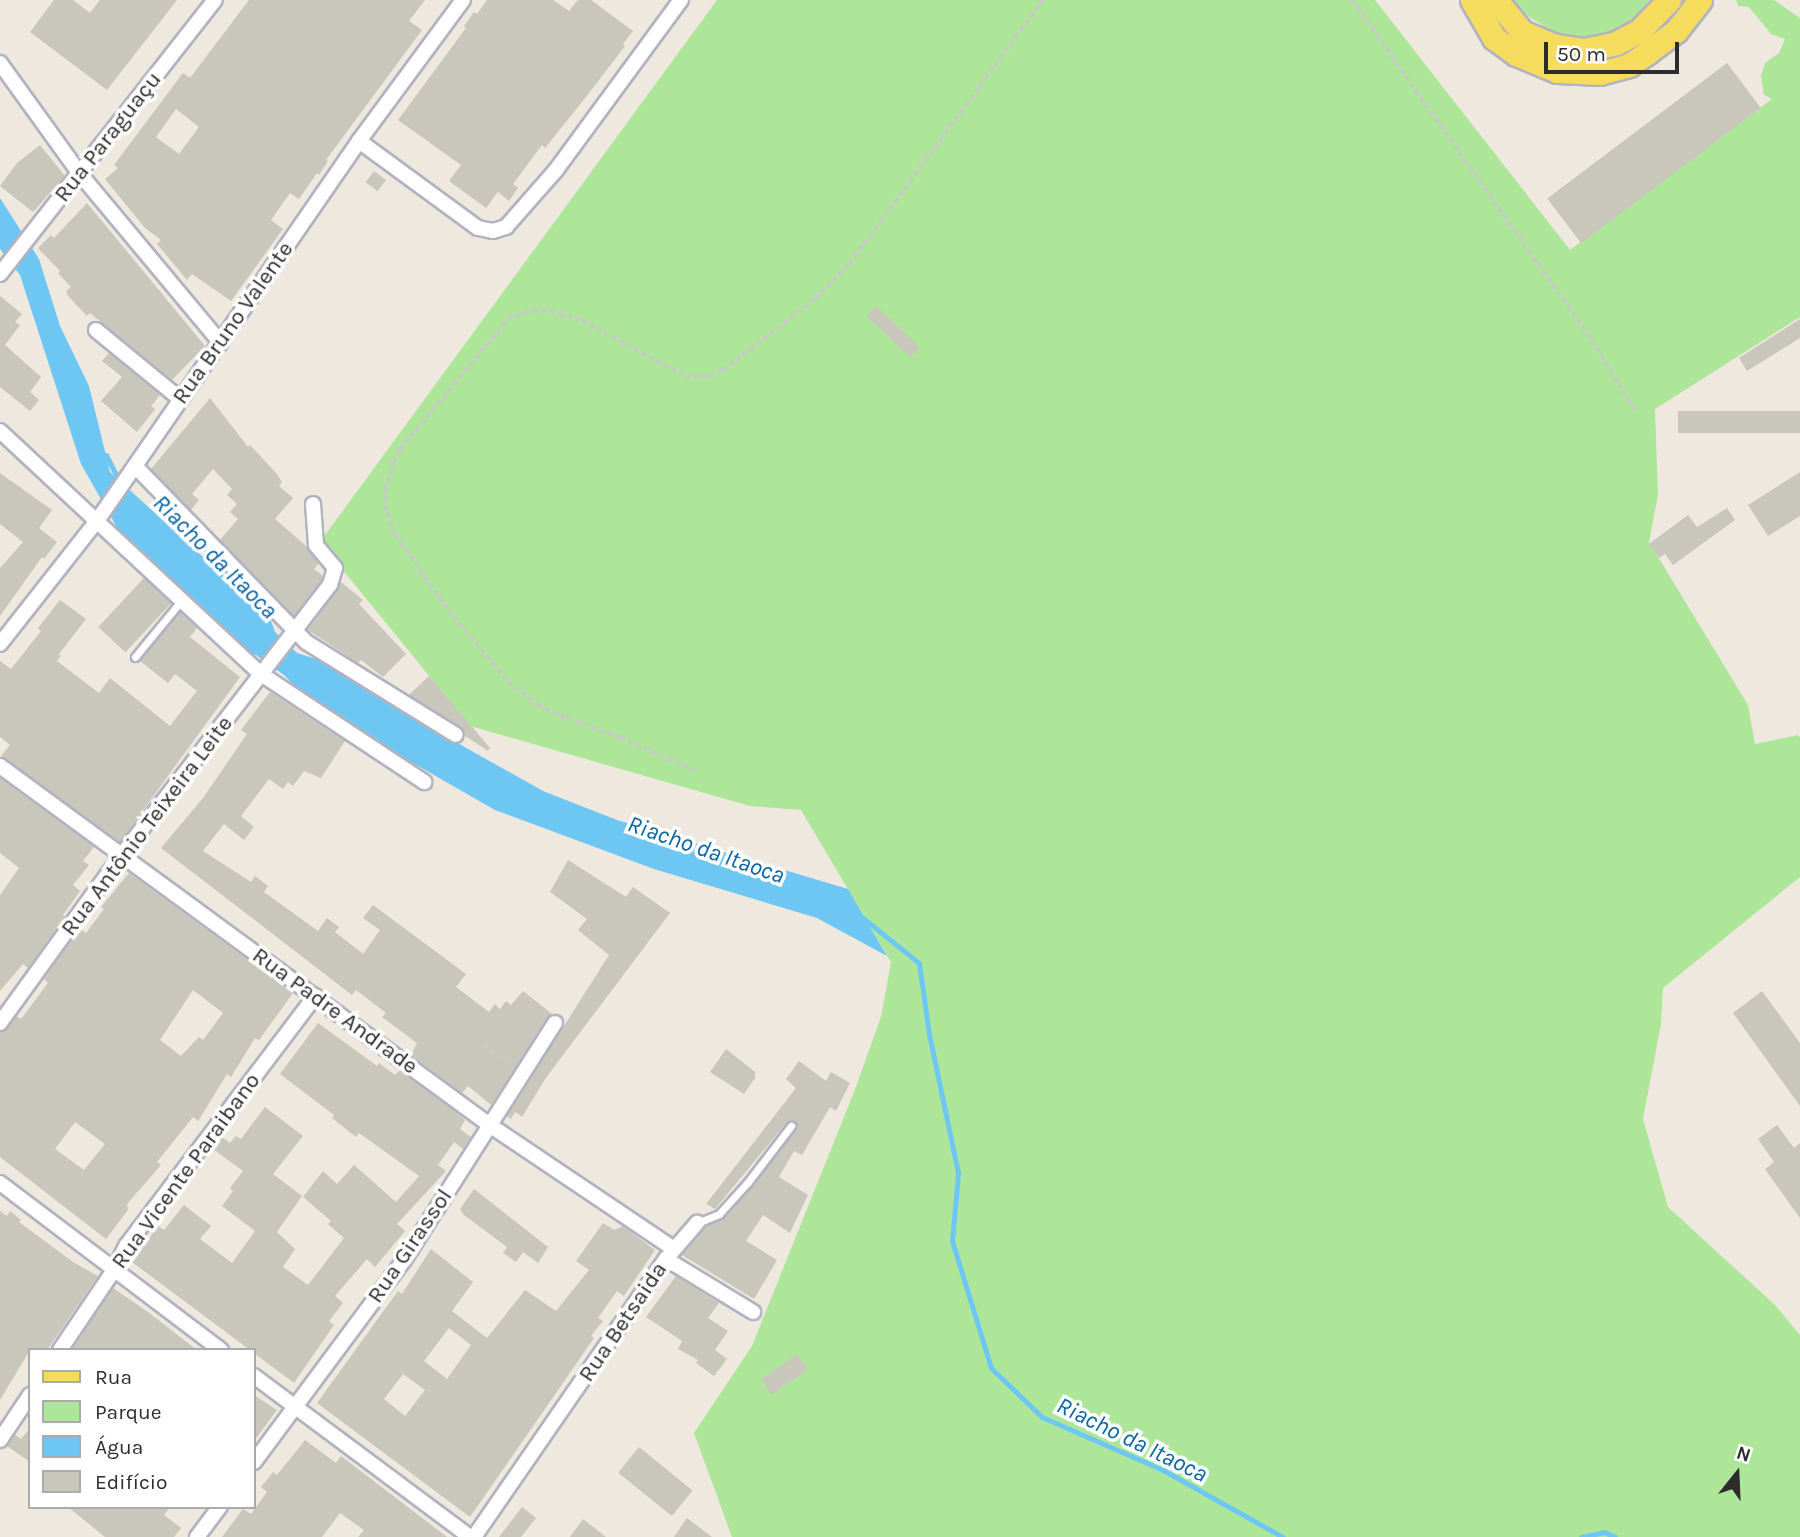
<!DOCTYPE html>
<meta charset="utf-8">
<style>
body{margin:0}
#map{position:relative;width:1800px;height:1537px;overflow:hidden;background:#eee8de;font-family:Karla,sans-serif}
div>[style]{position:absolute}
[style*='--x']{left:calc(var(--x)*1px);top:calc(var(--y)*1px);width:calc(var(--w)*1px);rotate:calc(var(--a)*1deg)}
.green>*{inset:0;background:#aee699}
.water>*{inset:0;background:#6ec7f3}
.stream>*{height:5px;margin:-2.5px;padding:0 2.5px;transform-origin:2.5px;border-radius:2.5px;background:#6ec7f3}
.building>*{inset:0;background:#c9c6bc;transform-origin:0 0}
.path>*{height:3.5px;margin-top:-1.75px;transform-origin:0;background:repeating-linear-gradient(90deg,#c8c8c8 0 5px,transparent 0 8.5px)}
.roads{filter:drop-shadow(2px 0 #b2b3c0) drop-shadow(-2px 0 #b2b3c0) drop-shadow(0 2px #b2b3c0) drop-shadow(0 -2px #b2b3c0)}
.service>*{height:7px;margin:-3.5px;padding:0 3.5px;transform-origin:3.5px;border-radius:3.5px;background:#fff}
.minor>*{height:14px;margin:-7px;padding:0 7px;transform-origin:7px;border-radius:7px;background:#fff}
.primary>*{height:23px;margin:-11.5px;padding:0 11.5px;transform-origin:11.5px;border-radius:11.5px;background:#f6dc5c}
span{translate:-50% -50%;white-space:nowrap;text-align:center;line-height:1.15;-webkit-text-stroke:7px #fff;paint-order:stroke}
.street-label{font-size:23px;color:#2c2c2c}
.water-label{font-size:24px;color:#0964a3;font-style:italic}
.legend{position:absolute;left:28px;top:1348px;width:228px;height:161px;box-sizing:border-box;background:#fff;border:2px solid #ababab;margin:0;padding:9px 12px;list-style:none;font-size:21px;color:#2c2c2c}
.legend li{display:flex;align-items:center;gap:14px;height:35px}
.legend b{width:35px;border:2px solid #ababab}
.north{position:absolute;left:1702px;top:1439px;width:70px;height:70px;-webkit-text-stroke:5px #fff;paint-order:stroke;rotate:18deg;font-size:19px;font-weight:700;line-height:28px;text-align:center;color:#2c2c2c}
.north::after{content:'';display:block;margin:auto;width:24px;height:32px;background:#2c2c2c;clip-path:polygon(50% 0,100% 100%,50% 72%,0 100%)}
.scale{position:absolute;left:1544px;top:42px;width:135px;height:32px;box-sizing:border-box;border:4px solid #2c2c2c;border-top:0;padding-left:9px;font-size:21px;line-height:24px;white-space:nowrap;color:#2c2c2c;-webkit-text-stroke:5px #fff;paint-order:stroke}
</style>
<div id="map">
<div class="green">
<div style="clip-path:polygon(717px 0,1375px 0,1570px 250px,1772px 99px,1764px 95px,1761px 76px,1765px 63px,1779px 53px,1785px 39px,1771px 34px,1749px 7px,1738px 6px,1736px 0,1774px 0,1800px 18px,1800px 317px,1655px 409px,1658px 495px,1649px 542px,1748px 705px,1755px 744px,1798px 735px,1800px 737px,1800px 877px,1663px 988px,1661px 1024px,1643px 1119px,1668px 1207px,1775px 1305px,1800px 1335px,1800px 1537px,732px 1537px,694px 1433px,752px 1346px,854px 1092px,881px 1017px,891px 962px,801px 810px,750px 806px,470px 726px,320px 542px)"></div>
<div style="clip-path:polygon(1514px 0,1649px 0,1638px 16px,1624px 26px,1590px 38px,1558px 35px,1528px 16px)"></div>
</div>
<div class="water">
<div style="clip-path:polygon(0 198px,39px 259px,60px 326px,89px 386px,110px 472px,270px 618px,275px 632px,297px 653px,322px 661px,404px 713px,543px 791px,617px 820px,848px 889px,887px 956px,817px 918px,654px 869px,495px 810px,317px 708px,284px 675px,256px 655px,242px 653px,119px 531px,81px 464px,20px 275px,0 249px)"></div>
</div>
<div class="stream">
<div style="--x:106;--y:455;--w:31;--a:63"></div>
<div style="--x:863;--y:918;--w:72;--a:38.8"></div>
<div style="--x:919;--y:963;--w:72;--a:82"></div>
<div style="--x:929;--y:1034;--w:142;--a:78.2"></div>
<div style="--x:958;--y:1173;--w:68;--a:95"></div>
<div style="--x:952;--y:1241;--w:133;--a:72.9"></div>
<div style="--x:991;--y:1368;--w:71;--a:43.9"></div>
<div style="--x:1042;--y:1417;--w:132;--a:23.7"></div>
<div style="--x:1163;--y:1470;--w:137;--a:29.2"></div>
<div style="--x:1581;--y:1537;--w:24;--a:-12"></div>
<div style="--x:1604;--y:1532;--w:12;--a:24"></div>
</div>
<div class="building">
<div style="clip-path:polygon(54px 0,73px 0,90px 13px,100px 0,177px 0,107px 90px,30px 32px)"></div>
<div style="clip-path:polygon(evenodd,249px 0,425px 0,409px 21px,422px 30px,326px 160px,328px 161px,319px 175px,317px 173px,299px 199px,290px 193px,271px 220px,283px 229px,231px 301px,192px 274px,187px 280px,157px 244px,161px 240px,145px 228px,105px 179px,118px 168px,114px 165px,183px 73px,190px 78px,249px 0,176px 109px,199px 127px,179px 154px,156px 137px,176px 109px)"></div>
<div style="clip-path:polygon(487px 0,553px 0,569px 11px,578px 0,591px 0,633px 31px,623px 44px,625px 46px,586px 97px,545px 148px,542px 145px,513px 184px,518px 188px,509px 201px,498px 192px,486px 208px,449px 181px,461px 165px,398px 120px,466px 28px,464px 26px,474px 12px,477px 14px)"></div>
<div style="left:1727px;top:63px;width:56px;height:225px;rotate:53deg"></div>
<div style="clip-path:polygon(40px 145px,65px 176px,33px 212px,0 186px,17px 163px)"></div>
<div style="left:374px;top:171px;width:15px;height:14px;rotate:37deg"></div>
<div style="clip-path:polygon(87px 203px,205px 346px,172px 380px,90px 313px,87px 316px,68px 296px,66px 291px,71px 287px,58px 273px,60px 271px,38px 248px,51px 235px,54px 238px)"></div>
<div style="clip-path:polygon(0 296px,22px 314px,15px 322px,20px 325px,5px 345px,41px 377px,30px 392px,39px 400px,30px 411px,0 387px)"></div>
<div style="left:876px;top:306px;width:60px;height:14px;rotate:43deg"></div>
<div style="clip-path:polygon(1800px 319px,1800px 338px,1747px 371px,1739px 358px)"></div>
<div style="clip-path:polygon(109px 353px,160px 395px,151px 406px,155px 409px,137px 432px,101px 401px,122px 377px,102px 361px)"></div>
<div style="clip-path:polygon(210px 398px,248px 447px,250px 445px,276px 473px,282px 482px,279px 486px,293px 498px,275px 519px,306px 546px,319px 563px,314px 569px,323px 576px,321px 581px,294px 616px,220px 540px,238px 519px,230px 512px,237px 504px,227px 495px,232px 489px,213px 469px,192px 494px,199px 500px,191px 510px,151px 469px)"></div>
<div style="left:1800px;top:411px;width:22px;height:122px;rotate:90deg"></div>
<div style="clip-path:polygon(1800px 472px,1800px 516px,1768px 536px,1748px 505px)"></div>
<div style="clip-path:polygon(0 473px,52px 510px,39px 528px,57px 542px,44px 559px,42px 557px,0 616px,0 568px,23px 542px,0 524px)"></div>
<div style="clip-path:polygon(1727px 508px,1735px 520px,1673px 565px,1665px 554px,1659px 558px,1649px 544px,1688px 515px,1697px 527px)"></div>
<div style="left:144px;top:578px;width:37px;height:67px;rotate:43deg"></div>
<div style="clip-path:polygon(341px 582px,363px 600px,359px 604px,406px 654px,383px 677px,361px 660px,358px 663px,308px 630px)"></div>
<div style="clip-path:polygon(60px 600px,86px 619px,59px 654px,61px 656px,57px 661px,99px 693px,110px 678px,170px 726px,197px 691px,175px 674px,168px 683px,140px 661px,180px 612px,197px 628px,190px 637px,240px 677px,120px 842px,1px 756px,10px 745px,0 737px,0 661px,11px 669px,41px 631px,38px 628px)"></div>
<div style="clip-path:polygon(429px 676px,490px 748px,488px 751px,465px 736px,461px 727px,409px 695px)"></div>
<div style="clip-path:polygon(270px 692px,345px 741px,321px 778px,304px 771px,293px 786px,288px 782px,283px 789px,269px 779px,241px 816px,254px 827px,244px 840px,224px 824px,203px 851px,251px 882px,255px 876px,268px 886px,264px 892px,318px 931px,327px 918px,339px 927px,335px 932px,363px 954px,380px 930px,363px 918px,373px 905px,466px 974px,456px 987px,489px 1012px,495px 1004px,500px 1009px,506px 1001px,511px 1005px,523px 991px,552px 1014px,491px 1105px,468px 1086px,462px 1093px,411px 1055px,417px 1043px,382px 1017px,386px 1013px,356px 990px,352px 995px,161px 848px,203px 798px,247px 734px,241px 730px)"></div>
<div style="clip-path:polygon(0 778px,94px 847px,83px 861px,89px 865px,73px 885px,80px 891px,63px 915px,65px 916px,28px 968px,23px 964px,0 991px,0 895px,19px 868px,0 853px)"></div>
<div style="clip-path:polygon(568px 860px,626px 897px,633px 887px,670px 913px,545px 1079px,522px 1117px,515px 1112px,511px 1119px,507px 1116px,609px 955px,578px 930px,587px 919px,550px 892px)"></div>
<div style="clip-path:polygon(evenodd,129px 873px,293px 993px,259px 1040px,255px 1038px,231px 1077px,227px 1074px,198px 1121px,193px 1117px,157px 1162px,161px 1165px,127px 1204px,128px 1210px,106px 1239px,0 1157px,0 1032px,7px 1029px,17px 1016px,21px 1019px,48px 983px,44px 979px,80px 928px,86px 933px,104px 909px,101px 907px,129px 873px,193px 990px,223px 1013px,203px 1040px,199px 1037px,181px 1056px,160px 1040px,193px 990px,129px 873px,75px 1122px,105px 1144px,84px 1170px,55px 1149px,75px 1122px)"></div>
<div style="clip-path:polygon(1762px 991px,1800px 1043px,1800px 1106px,1733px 1013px)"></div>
<div style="clip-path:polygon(318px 1023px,377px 1066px,379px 1063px,395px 1075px,399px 1071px,449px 1107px,465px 1120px,460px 1129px,471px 1137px,463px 1149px,454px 1142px,438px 1165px,446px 1171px,397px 1224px,405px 1231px,375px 1267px,367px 1259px,335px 1296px,343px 1303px,329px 1321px,334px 1325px,294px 1383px,132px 1262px,158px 1226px,164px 1230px,184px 1205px,211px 1226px,200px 1239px,232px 1263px,255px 1231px,222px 1206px,233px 1191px,230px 1188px,243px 1171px,213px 1149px,222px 1137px,230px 1143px,236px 1136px,241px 1139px,265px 1107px,303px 1136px,273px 1174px,302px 1196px,277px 1232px,295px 1249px,283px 1267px,308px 1285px,344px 1238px,328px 1224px,331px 1221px,303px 1197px,323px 1171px,337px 1184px,354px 1165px,396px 1202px,419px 1176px,359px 1133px,356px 1137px,332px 1118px,334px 1115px,280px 1074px)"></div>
<div style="clip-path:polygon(726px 1049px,755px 1072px,755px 1078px,744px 1094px,710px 1072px)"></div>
<div style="clip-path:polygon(799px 1061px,826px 1081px,831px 1072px,850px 1083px,836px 1111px,830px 1107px,802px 1155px,794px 1151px,779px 1177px,808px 1195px,790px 1233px,763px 1215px,746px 1241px,777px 1260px,754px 1299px,682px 1255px,706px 1226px,724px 1218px,796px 1130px,795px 1122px,787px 1122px,715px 1209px,706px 1204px,796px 1088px,786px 1079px)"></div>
<div style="clip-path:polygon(1777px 1125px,1794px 1148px,1800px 1143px,1800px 1218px,1765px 1169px,1774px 1162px,1758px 1139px)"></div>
<div style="clip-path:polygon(474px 1189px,548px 1247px,538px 1263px,523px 1252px,516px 1262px,503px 1253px,507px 1247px,464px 1215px,460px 1209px)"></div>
<div style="clip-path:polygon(0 1211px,7px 1216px,10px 1211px,21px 1220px,19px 1222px,73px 1262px,98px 1276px,47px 1350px,30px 1350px,0 1400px)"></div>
<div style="clip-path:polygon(evenodd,603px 1223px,614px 1230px,623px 1226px,655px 1250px,624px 1296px,617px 1291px,598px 1318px,603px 1321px,591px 1336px,594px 1338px,470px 1517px,317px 1403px,398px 1291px,402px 1294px,431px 1249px,473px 1282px,452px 1311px,487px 1338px,525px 1290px,556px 1311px,589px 1270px,576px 1261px,603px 1223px,449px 1328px,471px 1345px,447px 1379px,424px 1361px,449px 1328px,603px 1223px,403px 1374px,425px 1390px,405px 1416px,384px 1399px,403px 1374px)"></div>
<div style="clip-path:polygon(676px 1276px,719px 1303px,708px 1318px,728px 1331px,715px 1350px,727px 1359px,714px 1376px,696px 1363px,698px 1360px,678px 1349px,682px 1341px,646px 1317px)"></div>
<div style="clip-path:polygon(113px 1288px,148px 1312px,197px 1350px,72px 1350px)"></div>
<div style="left:797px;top:1354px;width:19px;height:44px;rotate:55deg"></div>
<div style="clip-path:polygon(254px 1395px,277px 1410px,254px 1441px)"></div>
<div style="clip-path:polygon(30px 1428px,30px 1462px,7px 1446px,15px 1435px,21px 1439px)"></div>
<div style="clip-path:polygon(305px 1440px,336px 1463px,341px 1456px,447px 1537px,358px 1537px,364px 1530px,340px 1513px,322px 1537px,222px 1537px,243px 1509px,251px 1514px,267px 1492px,261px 1487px,273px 1472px,277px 1475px)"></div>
<div style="left:639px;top:1447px;width:69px;height:33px;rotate:39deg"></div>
<div style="clip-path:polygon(68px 1507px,170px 1507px,164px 1515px,181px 1528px,174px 1537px,105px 1537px)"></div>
<div style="clip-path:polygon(522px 1507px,536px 1518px,521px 1537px,499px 1537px)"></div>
<div style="clip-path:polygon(687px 1518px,712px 1537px,674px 1537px)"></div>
<div style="clip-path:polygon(583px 1519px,606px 1537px,570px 1537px)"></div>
</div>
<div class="path">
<div style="--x:1352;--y:0;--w:409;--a:54.8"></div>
<div style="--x:1588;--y:334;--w:92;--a:58.4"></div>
<div style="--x:695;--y:771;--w:82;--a:-156.3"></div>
<div style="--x:620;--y:738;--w:67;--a:-159.9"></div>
<div style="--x:557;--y:715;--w:20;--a:-153"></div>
<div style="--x:539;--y:706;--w:42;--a:-141.8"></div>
<div style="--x:506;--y:680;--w:92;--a:-129.7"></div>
<div style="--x:447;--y:609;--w:92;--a:-125.2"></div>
<div style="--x:394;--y:534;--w:25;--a:-108"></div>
<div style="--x:386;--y:510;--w:19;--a:-93"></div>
<div style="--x:385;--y:491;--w:29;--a:-74"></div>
<div style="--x:393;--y:463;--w:14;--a:-65"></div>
<div style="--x:399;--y:450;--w:171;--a:-50"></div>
<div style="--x:509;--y:319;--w:16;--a:-22"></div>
<div style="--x:524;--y:313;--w:18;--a:-13"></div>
<div style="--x:542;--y:309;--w:41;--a:15.4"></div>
<div style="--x:582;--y:320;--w:119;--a:28.7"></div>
<div style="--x:686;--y:377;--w:24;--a:-2"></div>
<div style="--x:710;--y:376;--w:14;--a:-25"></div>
<div style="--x:723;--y:370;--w:116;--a:-37.7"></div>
<div style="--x:815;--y:299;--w:49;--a:-45.8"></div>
<div style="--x:849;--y:264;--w:328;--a:-53.7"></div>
<div style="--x:484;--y:1045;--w:36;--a:36"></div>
</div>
<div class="roads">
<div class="service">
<div style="--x:135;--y:657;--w:72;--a:-50.6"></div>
<div style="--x:697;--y:1223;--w:24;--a:-22"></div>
<div style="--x:719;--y:1214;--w:43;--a:-47.8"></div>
<div style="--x:748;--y:1182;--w:71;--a:-52.5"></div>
</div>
<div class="minor">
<div style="--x:0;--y:63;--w:137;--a:54.2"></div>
<div style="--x:80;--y:174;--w:220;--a:50.2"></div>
<div style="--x:359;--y:141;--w:147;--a:36.2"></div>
<div style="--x:478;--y:228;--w:15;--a:11"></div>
<div style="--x:493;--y:231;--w:14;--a:-17"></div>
<div style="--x:506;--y:227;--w:76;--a:-48.7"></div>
<div style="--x:556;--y:170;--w:211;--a:-53.7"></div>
<div style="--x:0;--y:274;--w:348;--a:-51.9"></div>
<div style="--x:96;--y:330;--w:109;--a:39.4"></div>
<div style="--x:0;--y:431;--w:357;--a:43"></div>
<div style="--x:261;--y:674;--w:196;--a:33.5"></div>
<div style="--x:135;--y:466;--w:245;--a:45.8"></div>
<div style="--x:306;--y:642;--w:176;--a:31.8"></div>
<div style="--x:0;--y:644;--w:160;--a:-51.8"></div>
<div style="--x:99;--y:518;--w:458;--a:-55.4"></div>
<div style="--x:359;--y:141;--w:175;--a:-53.6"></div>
<div style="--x:0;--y:766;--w:609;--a:36.25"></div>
<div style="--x:491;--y:1126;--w:220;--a:33.9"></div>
<div style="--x:0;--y:1023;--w:206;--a:-54.1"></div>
<div style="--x:121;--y:856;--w:342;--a:-52.4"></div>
<div style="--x:330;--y:585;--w:18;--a:-74"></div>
<div style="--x:335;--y:568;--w:30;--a:-130"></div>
<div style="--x:316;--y:545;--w:41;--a:-94.2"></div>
<div style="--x:0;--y:1183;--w:277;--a:37.1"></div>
<div style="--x:666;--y:1259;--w:102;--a:31.3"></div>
<div style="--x:60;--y:1350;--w:97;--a:-56"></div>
<div style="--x:114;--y:1270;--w:28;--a:-63"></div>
<div style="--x:127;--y:1245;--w:312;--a:-52.9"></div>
<div style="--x:254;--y:1376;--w:269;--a:36.7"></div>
<div style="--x:0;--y:1440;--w:54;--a:-56.3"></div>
<div style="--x:254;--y:1462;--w:252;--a:-53.4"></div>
<div style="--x:404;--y:1260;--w:281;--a:-57.5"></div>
<div style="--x:197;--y:1537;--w:38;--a:-53"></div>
<div style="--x:474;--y:1537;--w:338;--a:-55.4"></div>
<div style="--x:666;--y:1259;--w:48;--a:-49.3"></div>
</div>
<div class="primary">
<div style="--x:1472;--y:0;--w:44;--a:59.9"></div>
<div style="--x:1494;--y:38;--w:27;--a:36"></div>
<div style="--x:1516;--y:54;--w:44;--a:22.5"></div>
<div style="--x:1557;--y:71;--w:43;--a:2.7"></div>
<div style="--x:1600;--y:73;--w:30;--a:-15"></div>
<div style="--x:1629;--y:65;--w:23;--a:-34"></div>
<div style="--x:1648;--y:52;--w:35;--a:-37"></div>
<div style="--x:1676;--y:31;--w:39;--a:-52"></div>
<div style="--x:1496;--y:0;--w:41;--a:50.9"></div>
<div style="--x:1522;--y:32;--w:33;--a:23"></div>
<div style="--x:1552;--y:45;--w:32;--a:9"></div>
<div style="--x:1584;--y:50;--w:33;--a:-12"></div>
<div style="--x:1616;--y:43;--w:26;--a:-28"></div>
<div style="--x:1639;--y:31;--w:43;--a:-45.9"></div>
</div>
</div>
<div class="street-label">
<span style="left:108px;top:137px;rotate:-52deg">Rua Paraguaçu</span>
<span style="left:233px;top:323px;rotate:-55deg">Rua Bruno Valente</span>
<span style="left:147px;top:826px;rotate:-53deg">Rua Antônio Teixeira Leite</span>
<span style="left:335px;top:1011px;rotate:36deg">Rua Padre Andrade</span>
<span style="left:186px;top:1171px;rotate:-54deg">Rua Vicente Paraibano</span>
<span style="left:410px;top:1246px;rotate:-56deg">Rua Girassol</span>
<span style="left:623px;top:1322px;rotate:-56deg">Rua Betsaida</span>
</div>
<div class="water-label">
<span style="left:215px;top:557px;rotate:45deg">Riacho da Itaoca</span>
<span style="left:706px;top:850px;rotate:19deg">Riacho da Itaoca</span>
<span style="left:1132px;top:1440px;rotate:26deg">Riacho da Itaoca</span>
</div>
<ul class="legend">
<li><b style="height:9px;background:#f6dc5c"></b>Rua</li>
<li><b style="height:19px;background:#aee699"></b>Parque</li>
<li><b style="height:19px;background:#6ec7f3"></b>Água</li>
<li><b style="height:19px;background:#c9c6bc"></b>Edifício</li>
</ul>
<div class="north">N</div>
<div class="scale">50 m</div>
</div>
